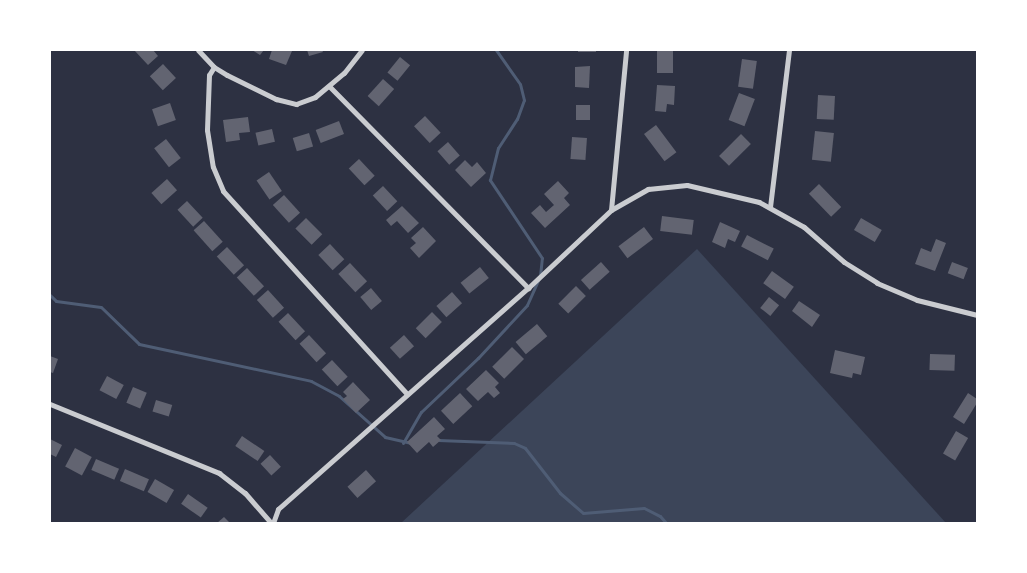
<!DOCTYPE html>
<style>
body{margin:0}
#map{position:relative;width:1027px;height:573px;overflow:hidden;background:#2d3142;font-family:"Source Sans 3",sans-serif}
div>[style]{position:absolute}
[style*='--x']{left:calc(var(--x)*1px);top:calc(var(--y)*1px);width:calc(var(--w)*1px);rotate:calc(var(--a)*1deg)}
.green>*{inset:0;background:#3c4559}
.stream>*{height:3px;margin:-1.5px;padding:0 1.5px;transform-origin:1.5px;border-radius:1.5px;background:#4f5d75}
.building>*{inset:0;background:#626471;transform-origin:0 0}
.minor>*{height:5px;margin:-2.5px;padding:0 2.5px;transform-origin:2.5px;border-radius:2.5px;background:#caccd0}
span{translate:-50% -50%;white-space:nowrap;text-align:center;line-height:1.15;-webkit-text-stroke:5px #fff;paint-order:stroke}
.frame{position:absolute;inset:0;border:51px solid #fff;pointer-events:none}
</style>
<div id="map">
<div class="green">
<div style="clip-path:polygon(697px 249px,946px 523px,401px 523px)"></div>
</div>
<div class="stream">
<div style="--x:50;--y:295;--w:8;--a:45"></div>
<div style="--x:56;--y:301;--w:45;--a:7.6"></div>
<div style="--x:101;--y:307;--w:53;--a:44.2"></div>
<div style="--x:139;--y:344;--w:176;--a:12.1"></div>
<div style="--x:311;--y:381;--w:32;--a:28"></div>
<div style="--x:339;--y:396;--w:62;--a:41.7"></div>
<div style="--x:385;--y:437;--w:28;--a:13"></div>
<div style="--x:438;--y:440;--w:76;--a:2.3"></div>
<div style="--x:514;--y:443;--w:12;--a:24"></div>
<div style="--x:525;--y:448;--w:57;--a:52.1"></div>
<div style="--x:560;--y:493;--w:30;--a:41"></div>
<div style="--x:583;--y:513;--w:61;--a:-4.7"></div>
<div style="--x:644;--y:508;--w:18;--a:27"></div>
<div style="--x:660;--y:516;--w:9;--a:49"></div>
<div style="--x:403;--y:443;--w:36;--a:-60"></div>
<div style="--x:421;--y:412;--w:79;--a:-43.5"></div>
<div style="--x:478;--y:358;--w:72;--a:-47.2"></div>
<div style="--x:527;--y:305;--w:32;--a:-66"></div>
<div style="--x:540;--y:276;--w:18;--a:-84"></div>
<div style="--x:542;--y:258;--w:94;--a:-123.7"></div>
<div style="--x:490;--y:180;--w:33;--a:-76"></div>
<div style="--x:498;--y:148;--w:35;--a:-57"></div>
<div style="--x:517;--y:119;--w:20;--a:-70"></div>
<div style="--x:524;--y:100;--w:16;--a:-104"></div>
<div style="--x:520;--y:84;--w:42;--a:-125.2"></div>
</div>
<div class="building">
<div style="clip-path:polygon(134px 50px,153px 50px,158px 56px,148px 65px)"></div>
<div style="clip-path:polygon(252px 50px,264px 50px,260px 55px)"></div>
<div style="clip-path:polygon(272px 50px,292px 51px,286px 65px,269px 59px)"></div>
<div style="clip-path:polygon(307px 50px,322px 50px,323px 52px,309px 56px)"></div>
<div style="left:578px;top:50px;width:18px;height:2px"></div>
<div style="left:657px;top:50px;width:16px;height:23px"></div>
<div style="left:400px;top:57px;width:13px;height:20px;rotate:39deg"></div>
<div style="left:742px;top:59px;width:15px;height:28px;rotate:8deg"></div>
<div style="left:163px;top:64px;width:19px;height:18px;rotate:47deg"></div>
<div style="clip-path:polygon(590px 66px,589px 88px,575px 87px,575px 67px)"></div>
<div style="left:383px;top:79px;width:15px;height:23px;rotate:42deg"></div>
<div style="clip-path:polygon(657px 85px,675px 86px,674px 105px,667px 104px,666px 112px,655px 111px)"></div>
<div style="left:739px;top:93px;width:17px;height:29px;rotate:21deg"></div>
<div style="left:818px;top:95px;width:17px;height:24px;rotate:3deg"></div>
<div style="left:170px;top:103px;width:18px;height:19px;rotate:71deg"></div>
<div style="left:590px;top:105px;width:15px;height:14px;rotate:90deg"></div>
<div style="left:425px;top:116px;width:23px;height:15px;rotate:47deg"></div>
<div style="clip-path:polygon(248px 117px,250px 132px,239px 133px,240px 140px,226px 142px,223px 120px)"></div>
<div style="left:339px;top:121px;width:14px;height:25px;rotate:69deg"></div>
<div style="left:656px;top:125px;width:34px;height:15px;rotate:53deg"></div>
<div style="left:272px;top:129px;width:13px;height:17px;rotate:77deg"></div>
<div style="left:815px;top:131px;width:19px;height:29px;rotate:6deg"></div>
<div style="left:309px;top:133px;width:14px;height:17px;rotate:73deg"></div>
<div style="left:741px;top:134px;width:14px;height:31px;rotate:45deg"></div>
<div style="left:572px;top:137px;width:15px;height:22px;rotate:4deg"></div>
<div style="left:166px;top:139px;width:24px;height:15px;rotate:52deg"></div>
<div style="left:448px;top:142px;width:18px;height:14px;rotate:49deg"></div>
<div style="left:359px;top:159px;width:23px;height:14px;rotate:47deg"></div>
<div style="clip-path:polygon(465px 160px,472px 167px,477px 162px,486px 173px,471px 187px,455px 170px)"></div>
<div style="left:269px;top:172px;width:23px;height:15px;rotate:56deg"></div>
<div style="left:167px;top:179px;width:15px;height:21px;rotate:48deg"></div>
<div style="clip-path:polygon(558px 181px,569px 193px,564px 198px,570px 205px,545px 228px,531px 213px,540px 205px,546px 212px,554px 205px,544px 194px)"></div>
<div style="left:819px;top:184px;width:32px;height:14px;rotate:46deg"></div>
<div style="left:383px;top:186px;width:21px;height:14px;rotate:47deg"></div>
<div style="left:284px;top:195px;width:24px;height:15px;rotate:48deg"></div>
<div style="left:187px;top:201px;width:23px;height:13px;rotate:47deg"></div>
<div style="clip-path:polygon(402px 206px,419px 223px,408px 233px,397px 221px,391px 226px,386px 220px)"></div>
<div style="left:662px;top:216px;width:32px;height:15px;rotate:7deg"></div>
<div style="left:306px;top:218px;width:23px;height:15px;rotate:45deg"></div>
<div style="left:861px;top:218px;width:24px;height:14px;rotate:30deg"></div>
<div style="left:204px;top:221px;width:28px;height:14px;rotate:48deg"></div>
<div style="clip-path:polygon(720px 222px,740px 231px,735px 242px,728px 239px,725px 248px,712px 242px)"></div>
<div style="clip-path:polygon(423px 227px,436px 241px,419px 258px,410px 248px,416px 243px,411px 238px)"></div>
<div style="left:644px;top:227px;width:15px;height:32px;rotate:53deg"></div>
<div style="left:747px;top:235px;width:30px;height:13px;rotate:27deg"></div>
<div style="clip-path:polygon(936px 239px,946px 243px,935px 271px,915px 264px,921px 248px,931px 252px)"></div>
<div style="left:330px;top:244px;width:21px;height:16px;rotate:47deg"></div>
<div style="left:227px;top:247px;width:25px;height:14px;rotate:47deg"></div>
<div style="left:601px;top:262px;width:13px;height:27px;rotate:48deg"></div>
<div style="left:952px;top:262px;width:17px;height:12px;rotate:21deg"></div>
<div style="left:350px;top:263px;width:25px;height:16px;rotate:47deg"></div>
<div style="left:480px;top:267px;width:14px;height:25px;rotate:51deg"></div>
<div style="left:247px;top:268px;width:25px;height:14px;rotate:47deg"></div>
<div style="left:772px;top:271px;width:27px;height:15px;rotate:36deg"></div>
<div style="left:576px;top:286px;width:14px;height:25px;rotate:45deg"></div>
<div style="left:371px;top:288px;width:17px;height:14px;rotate:50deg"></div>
<div style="left:268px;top:290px;width:24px;height:15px;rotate:48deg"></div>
<div style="left:452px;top:292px;width:15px;height:21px;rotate:48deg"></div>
<div style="left:769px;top:297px;width:13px;height:14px;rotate:39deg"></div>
<div style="clip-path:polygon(799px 301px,820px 315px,812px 327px,792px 311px)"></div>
<div style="left:432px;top:312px;width:14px;height:23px;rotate:45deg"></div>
<div style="left:288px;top:313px;width:25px;height:13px;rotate:47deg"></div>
<div style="left:537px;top:324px;width:16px;height:28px;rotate:50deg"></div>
<div style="left:309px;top:335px;width:25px;height:13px;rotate:47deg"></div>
<div style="left:404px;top:335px;width:15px;height:19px;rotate:48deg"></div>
<div style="left:512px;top:347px;width:17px;height:28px;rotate:45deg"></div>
<div style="clip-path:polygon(835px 350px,865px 357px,861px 375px,853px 373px,852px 378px,830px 373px)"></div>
<div style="left:930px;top:354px;width:25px;height:16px;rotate:2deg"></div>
<div style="clip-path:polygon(50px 356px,58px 359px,53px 373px,50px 372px)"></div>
<div style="left:332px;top:360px;width:23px;height:14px;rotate:47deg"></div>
<div style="clip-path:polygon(486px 370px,499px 383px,495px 387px,500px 393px,494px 398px,488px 392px,478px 401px,466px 389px)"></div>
<div style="left:107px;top:376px;width:19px;height:16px;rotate:28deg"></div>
<div style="clip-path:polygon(353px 382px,370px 400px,356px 413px,343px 399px,347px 396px,343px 392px)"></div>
<div style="left:133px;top:387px;width:15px;height:17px;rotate:23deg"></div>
<div style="left:460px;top:393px;width:18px;height:26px;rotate:47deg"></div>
<div style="clip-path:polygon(968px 393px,977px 399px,977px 403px,964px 424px,953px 417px)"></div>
<div style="left:156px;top:400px;width:17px;height:12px;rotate:17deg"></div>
<div style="clip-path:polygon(434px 417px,445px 429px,437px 436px,441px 440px,433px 447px,429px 442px,417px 453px,407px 442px)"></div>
<div style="left:956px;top:431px;width:14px;height:26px;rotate:30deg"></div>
<div style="left:242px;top:436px;width:27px;height:12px;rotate:34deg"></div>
<div style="clip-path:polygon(50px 439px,62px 445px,56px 457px,50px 454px)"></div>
<div style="left:75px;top:448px;width:19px;height:21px;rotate:28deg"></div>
<div style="left:270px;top:455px;width:16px;height:13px;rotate:47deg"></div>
<div style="left:96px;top:459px;width:25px;height:12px;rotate:23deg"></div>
<div style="left:125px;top:469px;width:26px;height:13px;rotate:23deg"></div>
<div style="left:366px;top:470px;width:15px;height:25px;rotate:48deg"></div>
<div style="left:155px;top:479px;width:22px;height:15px;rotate:30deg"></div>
<div style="left:188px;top:494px;width:24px;height:12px;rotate:35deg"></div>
<div style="clip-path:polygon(224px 517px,230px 523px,217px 523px)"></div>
</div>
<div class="minor">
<div style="--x:198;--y:50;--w:23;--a:47"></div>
<div style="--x:214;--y:67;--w:15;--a:32"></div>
<div style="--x:227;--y:75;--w:55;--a:26.1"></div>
<div style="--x:276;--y:99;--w:21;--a:14"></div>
<div style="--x:296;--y:104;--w:20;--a:-20"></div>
<div style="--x:315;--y:97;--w:38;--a:-40"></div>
<div style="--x:344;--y:73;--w:29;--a:-52"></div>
<div style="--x:214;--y:67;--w:9;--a:122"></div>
<div style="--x:209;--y:75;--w:55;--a:92.1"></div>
<div style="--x:207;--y:130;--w:37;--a:81"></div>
<div style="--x:213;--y:167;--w:26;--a:67"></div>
<div style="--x:223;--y:191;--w:274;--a:47.8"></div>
<div style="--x:329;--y:86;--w:284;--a:45.4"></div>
<div style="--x:770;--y:207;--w:158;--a:-83.1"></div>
<div style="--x:611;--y:210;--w:161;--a:-84.6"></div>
<div style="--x:50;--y:404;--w:183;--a:22.2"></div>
<div style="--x:219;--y:473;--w:33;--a:38"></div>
<div style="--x:245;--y:493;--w:40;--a:49"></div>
<div style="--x:273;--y:523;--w:15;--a:-70"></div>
<div style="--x:278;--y:509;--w:334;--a:-41.5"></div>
<div style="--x:528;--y:288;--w:114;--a:-43.2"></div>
<div style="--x:611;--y:210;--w:43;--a:-29.6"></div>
<div style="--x:648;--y:189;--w:39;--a:-6"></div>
<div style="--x:687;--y:185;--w:74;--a:13.3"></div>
<div style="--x:759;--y:202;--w:51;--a:29.1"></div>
<div style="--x:804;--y:227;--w:53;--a:41.2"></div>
<div style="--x:844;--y:262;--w:39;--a:32"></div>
<div style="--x:877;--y:283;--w:43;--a:23"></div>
<div style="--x:917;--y:300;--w:62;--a:14"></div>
</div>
<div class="frame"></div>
</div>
